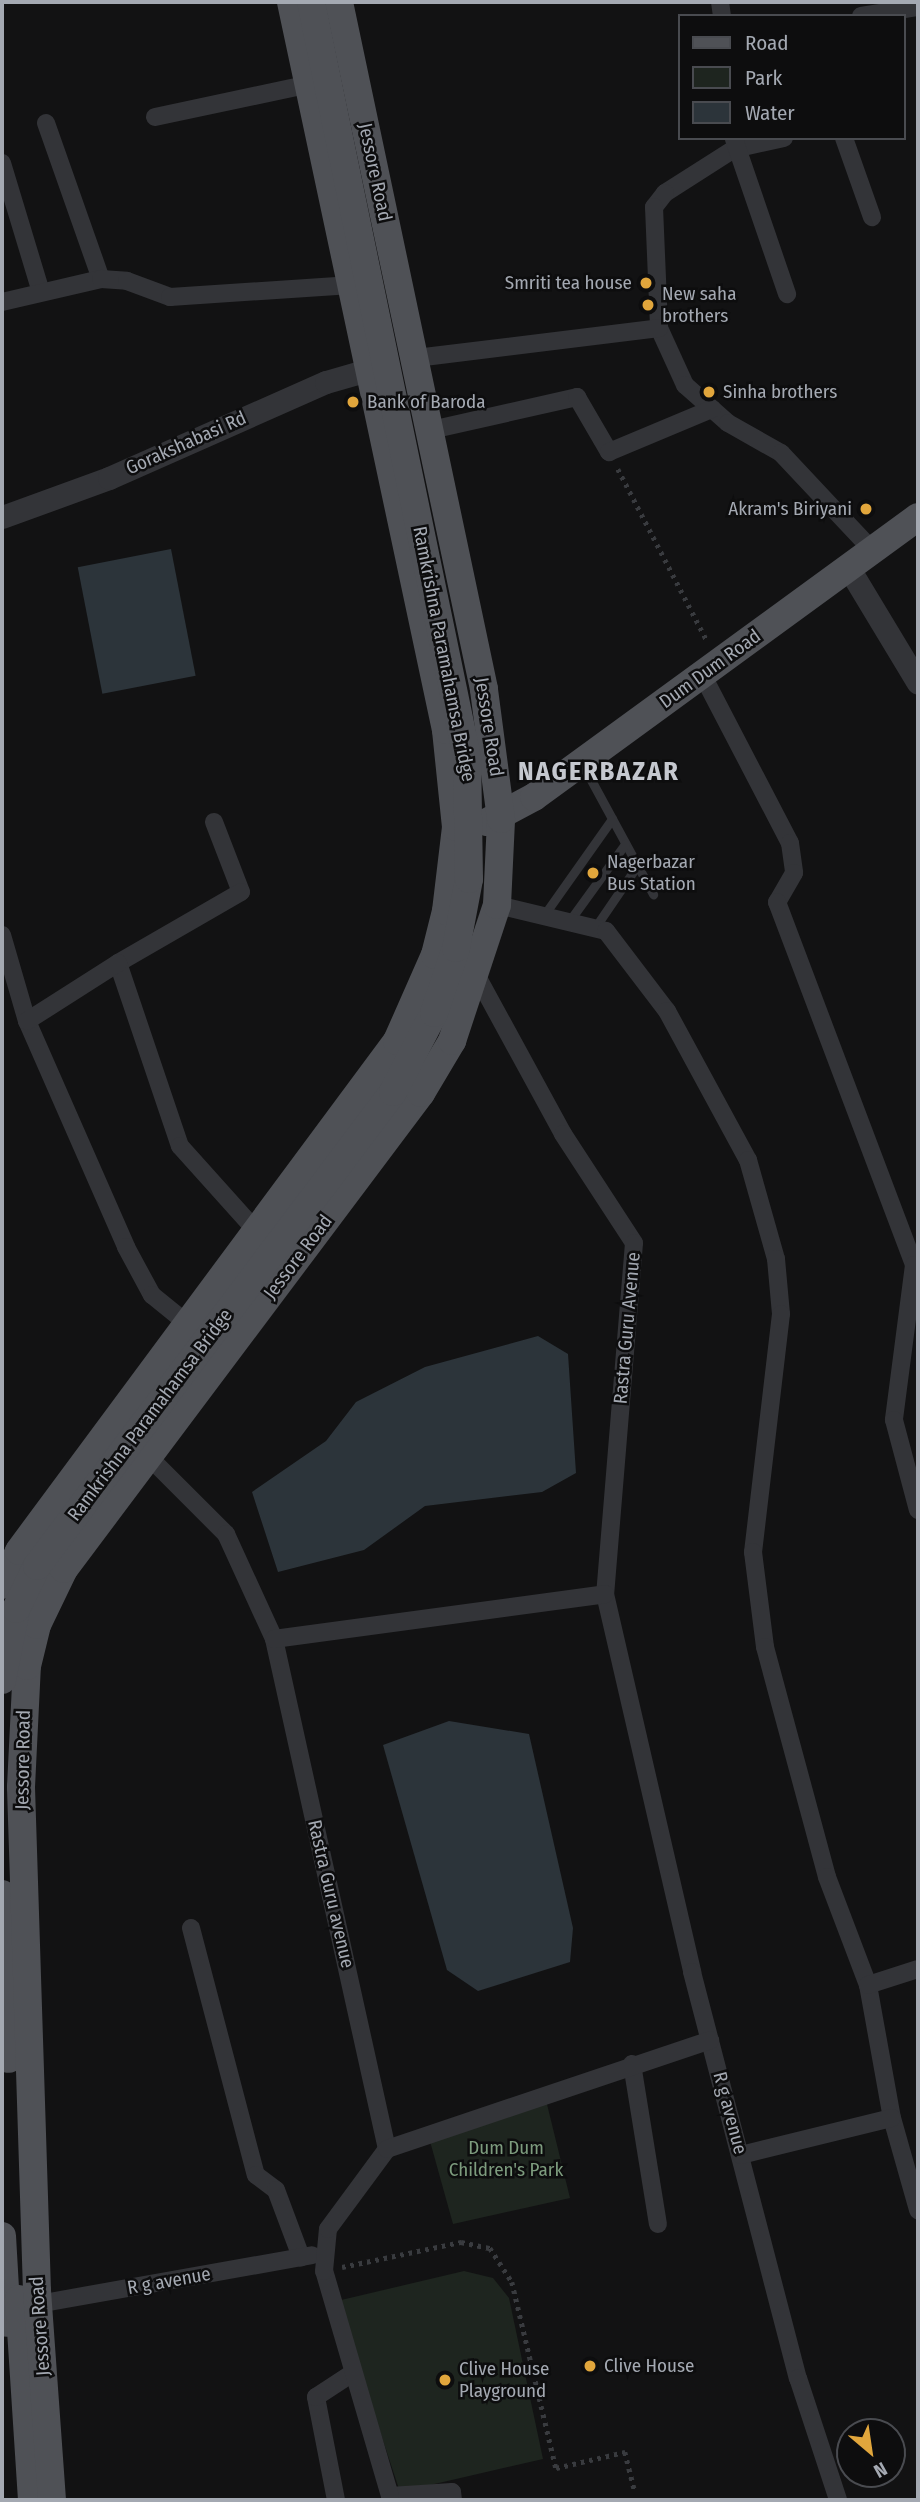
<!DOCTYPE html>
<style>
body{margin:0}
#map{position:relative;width:920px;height:2502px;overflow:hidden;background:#121213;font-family:"Fira Sans Condensed",sans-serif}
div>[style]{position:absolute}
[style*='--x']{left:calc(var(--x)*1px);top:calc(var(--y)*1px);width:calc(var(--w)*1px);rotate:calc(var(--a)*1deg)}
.green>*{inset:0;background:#1e251f}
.water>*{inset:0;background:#2c343a;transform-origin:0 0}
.path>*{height:4.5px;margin-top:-2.25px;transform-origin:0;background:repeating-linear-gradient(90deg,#393b3f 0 3.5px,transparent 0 8.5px)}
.service>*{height:9px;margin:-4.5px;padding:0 4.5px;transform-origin:4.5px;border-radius:4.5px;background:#333438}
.minor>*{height:18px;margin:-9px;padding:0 9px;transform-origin:9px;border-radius:9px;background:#333438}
.tertiary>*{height:23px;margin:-11.5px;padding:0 11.5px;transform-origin:11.5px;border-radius:11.5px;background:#333438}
.primary>*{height:28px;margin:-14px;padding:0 14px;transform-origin:14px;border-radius:14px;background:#4f5156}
.primary-bridge>*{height:28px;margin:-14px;padding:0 14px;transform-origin:14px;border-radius:14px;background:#4f5156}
.dots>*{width:19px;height:19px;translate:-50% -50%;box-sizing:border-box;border:4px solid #0d0d0e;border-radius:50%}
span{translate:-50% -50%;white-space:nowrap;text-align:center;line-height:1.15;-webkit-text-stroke:5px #0d0d0e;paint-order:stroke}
.street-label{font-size:19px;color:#a4a9b2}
.poi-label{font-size:19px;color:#a4a9b2}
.right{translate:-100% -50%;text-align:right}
.left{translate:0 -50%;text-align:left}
.park-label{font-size:19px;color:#7d9c7e}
.district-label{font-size:26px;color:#c5c8cf;font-weight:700;letter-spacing:2px}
.frame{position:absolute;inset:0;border:4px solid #a4a9b2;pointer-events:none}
.legend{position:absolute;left:678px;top:14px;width:228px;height:126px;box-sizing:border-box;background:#0d0d0e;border:2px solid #494b50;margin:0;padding:9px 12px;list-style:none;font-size:21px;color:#a4a9b2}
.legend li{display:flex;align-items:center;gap:14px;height:35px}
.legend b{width:35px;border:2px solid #494b50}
.north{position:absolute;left:836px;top:2418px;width:70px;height:70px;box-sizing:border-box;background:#0d0d0e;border:2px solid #494b50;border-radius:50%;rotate:151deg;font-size:19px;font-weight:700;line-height:28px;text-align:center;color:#a4a9b2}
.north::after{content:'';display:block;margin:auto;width:24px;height:32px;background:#e1a63c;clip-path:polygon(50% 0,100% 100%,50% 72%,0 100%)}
</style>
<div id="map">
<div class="green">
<div style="clip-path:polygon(544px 2092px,570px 2198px,453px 2224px,428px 2134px)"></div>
<div style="clip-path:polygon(464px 2271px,493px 2278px,509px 2298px,543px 2459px,400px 2492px,337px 2301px)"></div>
</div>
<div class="water">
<div style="left:171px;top:549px;width:129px;height:95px;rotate:79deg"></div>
<div style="clip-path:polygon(538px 1336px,568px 1354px,576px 1473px,542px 1492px,425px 1506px,364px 1550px,278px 1572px,252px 1492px,326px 1441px,356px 1402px,425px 1367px)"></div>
<div style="clip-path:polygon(449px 1721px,529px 1734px,573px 1928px,570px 1962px,478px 1991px,447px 1970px,383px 1745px)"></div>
</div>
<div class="path">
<div style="--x:618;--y:469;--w:194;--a:62.6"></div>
<div style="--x:342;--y:2267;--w:122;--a:-11.9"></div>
<div style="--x:461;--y:2242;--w:30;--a:12"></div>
<div style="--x:490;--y:2248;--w:40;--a:57.1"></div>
<div style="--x:512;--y:2282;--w:191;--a:76.7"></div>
<div style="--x:556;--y:2468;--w:71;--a:-13.1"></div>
<div style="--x:625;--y:2452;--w:41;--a:76"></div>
</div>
<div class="service">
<div style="--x:584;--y:767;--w:145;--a:61.5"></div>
<div style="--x:544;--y:915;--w:118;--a:-54.7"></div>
<div style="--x:570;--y:920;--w:94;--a:-54.1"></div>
<div style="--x:596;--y:926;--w:73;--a:-55.7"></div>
</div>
<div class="minor">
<div style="--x:720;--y:2;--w:14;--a:82"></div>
<div style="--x:861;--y:16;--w:58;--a:-9"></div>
<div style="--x:155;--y:117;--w:158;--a:-12"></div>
<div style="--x:46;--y:123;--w:165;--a:70.6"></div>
<div style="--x:784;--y:138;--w:51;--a:167.6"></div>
<div style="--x:734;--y:149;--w:82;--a:147.5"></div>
<div style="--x:665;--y:193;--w:18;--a:128"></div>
<div style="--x:654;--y:207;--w:121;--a:87.6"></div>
<div style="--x:659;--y:328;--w:63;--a:65.5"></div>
<div style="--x:685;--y:385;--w:57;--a:41.5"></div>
<div style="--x:728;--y:423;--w:61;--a:29.5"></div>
<div style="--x:781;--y:453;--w:133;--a:46.8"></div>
<div style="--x:844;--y:138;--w:84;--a:70.5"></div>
<div style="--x:734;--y:139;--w:164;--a:71.1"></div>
<div style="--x:2;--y:163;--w:132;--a:73.2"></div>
<div style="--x:2;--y:302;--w:102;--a:-13.1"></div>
<div style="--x:101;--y:279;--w:26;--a:4"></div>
<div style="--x:127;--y:281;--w:46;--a:20.4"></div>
<div style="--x:170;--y:297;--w:182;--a:-3.8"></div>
<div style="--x:416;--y:358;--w:245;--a:-7"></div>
<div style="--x:431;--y:430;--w:150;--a:-12.7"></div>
<div style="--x:577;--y:397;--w:64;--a:59.8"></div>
<div style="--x:609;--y:452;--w:112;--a:-22.7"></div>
<div style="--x:703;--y:676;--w:188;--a:62.5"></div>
<div style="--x:790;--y:843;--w:30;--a:82"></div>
<div style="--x:794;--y:873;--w:34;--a:120"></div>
<div style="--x:777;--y:902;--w:388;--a:69.3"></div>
<div style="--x:914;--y:1265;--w:156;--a:97.4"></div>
<div style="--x:894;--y:1420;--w:93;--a:75.1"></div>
<div style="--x:214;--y:822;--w:75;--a:68.9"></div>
<div style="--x:241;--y:892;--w:142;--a:150"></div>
<div style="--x:118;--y:963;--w:193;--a:71.3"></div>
<div style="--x:180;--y:1146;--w:117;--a:48.1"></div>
<div style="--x:497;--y:905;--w:112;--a:13.4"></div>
<div style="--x:606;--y:931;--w:101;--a:52.7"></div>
<div style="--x:667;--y:1011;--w:170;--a:61.5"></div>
<div style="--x:748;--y:1160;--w:103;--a:74.2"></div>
<div style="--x:776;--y:1259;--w:55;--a:84.8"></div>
<div style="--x:781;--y:1314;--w:240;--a:96.7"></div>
<div style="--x:753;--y:1552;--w:96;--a:82.8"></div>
<div style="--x:765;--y:1647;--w:238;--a:74.9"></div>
<div style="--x:827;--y:1877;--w:116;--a:69.2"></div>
<div style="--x:868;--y:1985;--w:135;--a:79.8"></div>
<div style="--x:892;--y:2118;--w:96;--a:74.2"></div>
<div style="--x:2;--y:935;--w:90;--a:73.8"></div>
<div style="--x:27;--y:1021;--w:247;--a:66.3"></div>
<div style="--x:126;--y:1247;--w:55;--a:61.6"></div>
<div style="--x:152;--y:1295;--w:48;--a:39"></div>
<div style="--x:472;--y:967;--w:190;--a:61.4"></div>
<div style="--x:563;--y:1134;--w:130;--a:56.9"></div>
<div style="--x:634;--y:1243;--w:352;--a:94.7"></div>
<div style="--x:605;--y:1594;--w:388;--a:77"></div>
<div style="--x:692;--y:1972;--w:420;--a:75.4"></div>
<div style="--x:798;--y:2378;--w:128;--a:71.8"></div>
<div style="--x:27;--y:1021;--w:108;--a:-32.5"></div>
<div style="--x:149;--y:1457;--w:109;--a:45"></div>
<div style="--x:226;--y:1534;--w:115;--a:65.4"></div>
<div style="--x:274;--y:1639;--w:522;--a:77.51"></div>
<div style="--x:274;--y:1639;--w:334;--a:-7.7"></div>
<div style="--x:191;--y:1928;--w:255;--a:75.3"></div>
<div style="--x:256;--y:2175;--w:25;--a:37"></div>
<div style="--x:276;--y:2190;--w:72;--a:69.5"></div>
<div style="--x:868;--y:1985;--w:52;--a:-17.7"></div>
<div style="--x:632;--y:2064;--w:162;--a:80.8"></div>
<div style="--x:741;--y:2155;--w:155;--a:-13.8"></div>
<div style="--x:38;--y:2304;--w:278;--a:-10.1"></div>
<div style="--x:336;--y:2500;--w:105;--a:-101"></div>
<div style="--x:316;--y:2397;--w:42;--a:-33.3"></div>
<div style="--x:453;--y:2500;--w:8;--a:-97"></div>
<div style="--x:452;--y:2492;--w:62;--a:176.3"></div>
<div style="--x:390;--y:2496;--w:234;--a:-106.3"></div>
<div style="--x:324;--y:2271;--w:42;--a:-84.6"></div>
<div style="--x:328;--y:2229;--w:99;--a:-53.6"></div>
<div style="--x:387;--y:2149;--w:341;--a:-18.6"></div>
</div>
<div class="tertiary">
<div style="--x:2;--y:517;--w:114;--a:-20"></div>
<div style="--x:109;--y:478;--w:237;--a:-23.9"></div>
<div style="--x:326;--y:382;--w:61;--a:-16.1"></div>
<div style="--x:848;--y:567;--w:135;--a:58.9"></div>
</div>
<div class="primary">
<div style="--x:487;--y:822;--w:53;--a:-28"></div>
<div style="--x:534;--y:797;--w:475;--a:-36.1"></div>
<div style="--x:2;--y:1585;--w:38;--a:-63"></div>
<div style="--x:19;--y:1551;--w:635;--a:-53.46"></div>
<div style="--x:397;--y:1041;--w:94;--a:-66.2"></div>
<div style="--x:435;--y:955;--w:45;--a:-76"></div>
<div style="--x:446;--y:911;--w:85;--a:-83.2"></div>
<div style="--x:456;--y:827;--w:98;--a:-95.9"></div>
<div style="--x:446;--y:730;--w:744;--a:-102.02"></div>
<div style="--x:2;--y:1894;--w:165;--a:87.6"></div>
<div style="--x:2;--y:2236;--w:87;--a:86.7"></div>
<div style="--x:19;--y:2299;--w:201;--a:86.3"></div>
<div style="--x:52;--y:2500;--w:210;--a:-94.1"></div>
<div style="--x:37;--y:2291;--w:504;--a:-91.82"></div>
<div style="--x:21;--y:1787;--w:121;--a:-87.2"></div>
<div style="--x:27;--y:1666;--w:42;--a:-76.3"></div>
<div style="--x:37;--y:1625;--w:62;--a:-64.3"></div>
<div style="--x:64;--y:1569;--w:595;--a:-53.13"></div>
<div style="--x:421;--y:1093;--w:61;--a:-59.2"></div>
<div style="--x:452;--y:1041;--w:143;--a:-71.7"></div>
<div style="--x:497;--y:905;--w:86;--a:-87.3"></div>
<div style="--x:501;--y:819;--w:131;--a:-97.5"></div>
<div style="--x:484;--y:689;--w:702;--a:-101.92"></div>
</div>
<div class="primary-bridge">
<div style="--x:2;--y:1680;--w:72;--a:-78.8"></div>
<div style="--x:16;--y:1609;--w:48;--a:-64"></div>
<div style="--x:37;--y:1566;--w:593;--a:-53.09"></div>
<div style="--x:393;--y:1092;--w:89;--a:-62.6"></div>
<div style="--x:434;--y:1013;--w:69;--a:-71.3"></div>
<div style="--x:456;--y:948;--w:70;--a:-79.3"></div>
<div style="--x:469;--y:879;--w:122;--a:-90.9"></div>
<div style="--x:467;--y:757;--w:771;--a:-101.67"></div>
</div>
<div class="dots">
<div style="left:646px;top:283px;background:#e1a63c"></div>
<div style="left:648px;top:305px;background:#e1a63c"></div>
<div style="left:709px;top:392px;background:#e1a63c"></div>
<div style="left:353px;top:402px;background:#e1a63c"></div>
<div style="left:866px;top:509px;background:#e1a63c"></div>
<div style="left:593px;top:873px;background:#e1a63c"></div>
<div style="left:590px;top:2366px;background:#e1a63c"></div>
<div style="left:445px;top:2380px;background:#e1a63c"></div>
</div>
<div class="street-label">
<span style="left:375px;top:172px;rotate:78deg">Jessore Road</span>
<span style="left:186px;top:443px;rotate:-24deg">Gorakshabasi Rd</span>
<span style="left:444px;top:654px;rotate:79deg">Ramkrishna Paramahamsa Bridge</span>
<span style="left:710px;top:669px;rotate:-36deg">Dum Dum Road</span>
<span style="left:489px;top:727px;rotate:81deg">Jessore Road</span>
<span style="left:298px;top:1257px;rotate:-53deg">Jessore Road</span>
<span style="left:627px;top:1328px;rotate:-85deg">Rastra Guru Avenue</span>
<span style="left:150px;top:1415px;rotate:-53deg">Ramkrishna Paramahamsa Bridge</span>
<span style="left:23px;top:1760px;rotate:-89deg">Jessore Road</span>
<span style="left:331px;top:1894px;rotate:77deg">Rastra Guru avenue</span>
<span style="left:730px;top:2113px;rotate:75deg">R g avenue</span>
<span style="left:169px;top:2281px;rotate:-10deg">R g avenue</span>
<span style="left:40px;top:2326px;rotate:-94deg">Jessore Road</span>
</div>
<div class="poi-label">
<span class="right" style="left:632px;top:283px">Smriti tea house</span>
<span class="left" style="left:662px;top:305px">New saha<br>brothers</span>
<span class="left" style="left:723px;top:392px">Sinha brothers</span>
<span class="left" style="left:367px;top:402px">Bank of Baroda</span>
<span class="right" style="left:852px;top:509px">Akram's Biriyani</span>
<span class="left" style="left:607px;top:873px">Nagerbazar<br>Bus Station</span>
<span class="left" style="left:604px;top:2366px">Clive House</span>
<span class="left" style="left:459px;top:2380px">Clive House<br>Playground</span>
</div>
<div class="park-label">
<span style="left:506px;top:2159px">Dum Dum<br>Children's Park</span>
</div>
<div class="district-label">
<span style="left:599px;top:772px">NAGERBAZAR</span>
</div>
<div class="frame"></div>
<ul class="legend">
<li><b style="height:9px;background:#4f5156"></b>Road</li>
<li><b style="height:19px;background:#1e251f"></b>Park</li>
<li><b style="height:19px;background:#2c343a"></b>Water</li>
</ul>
<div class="north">N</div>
</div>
